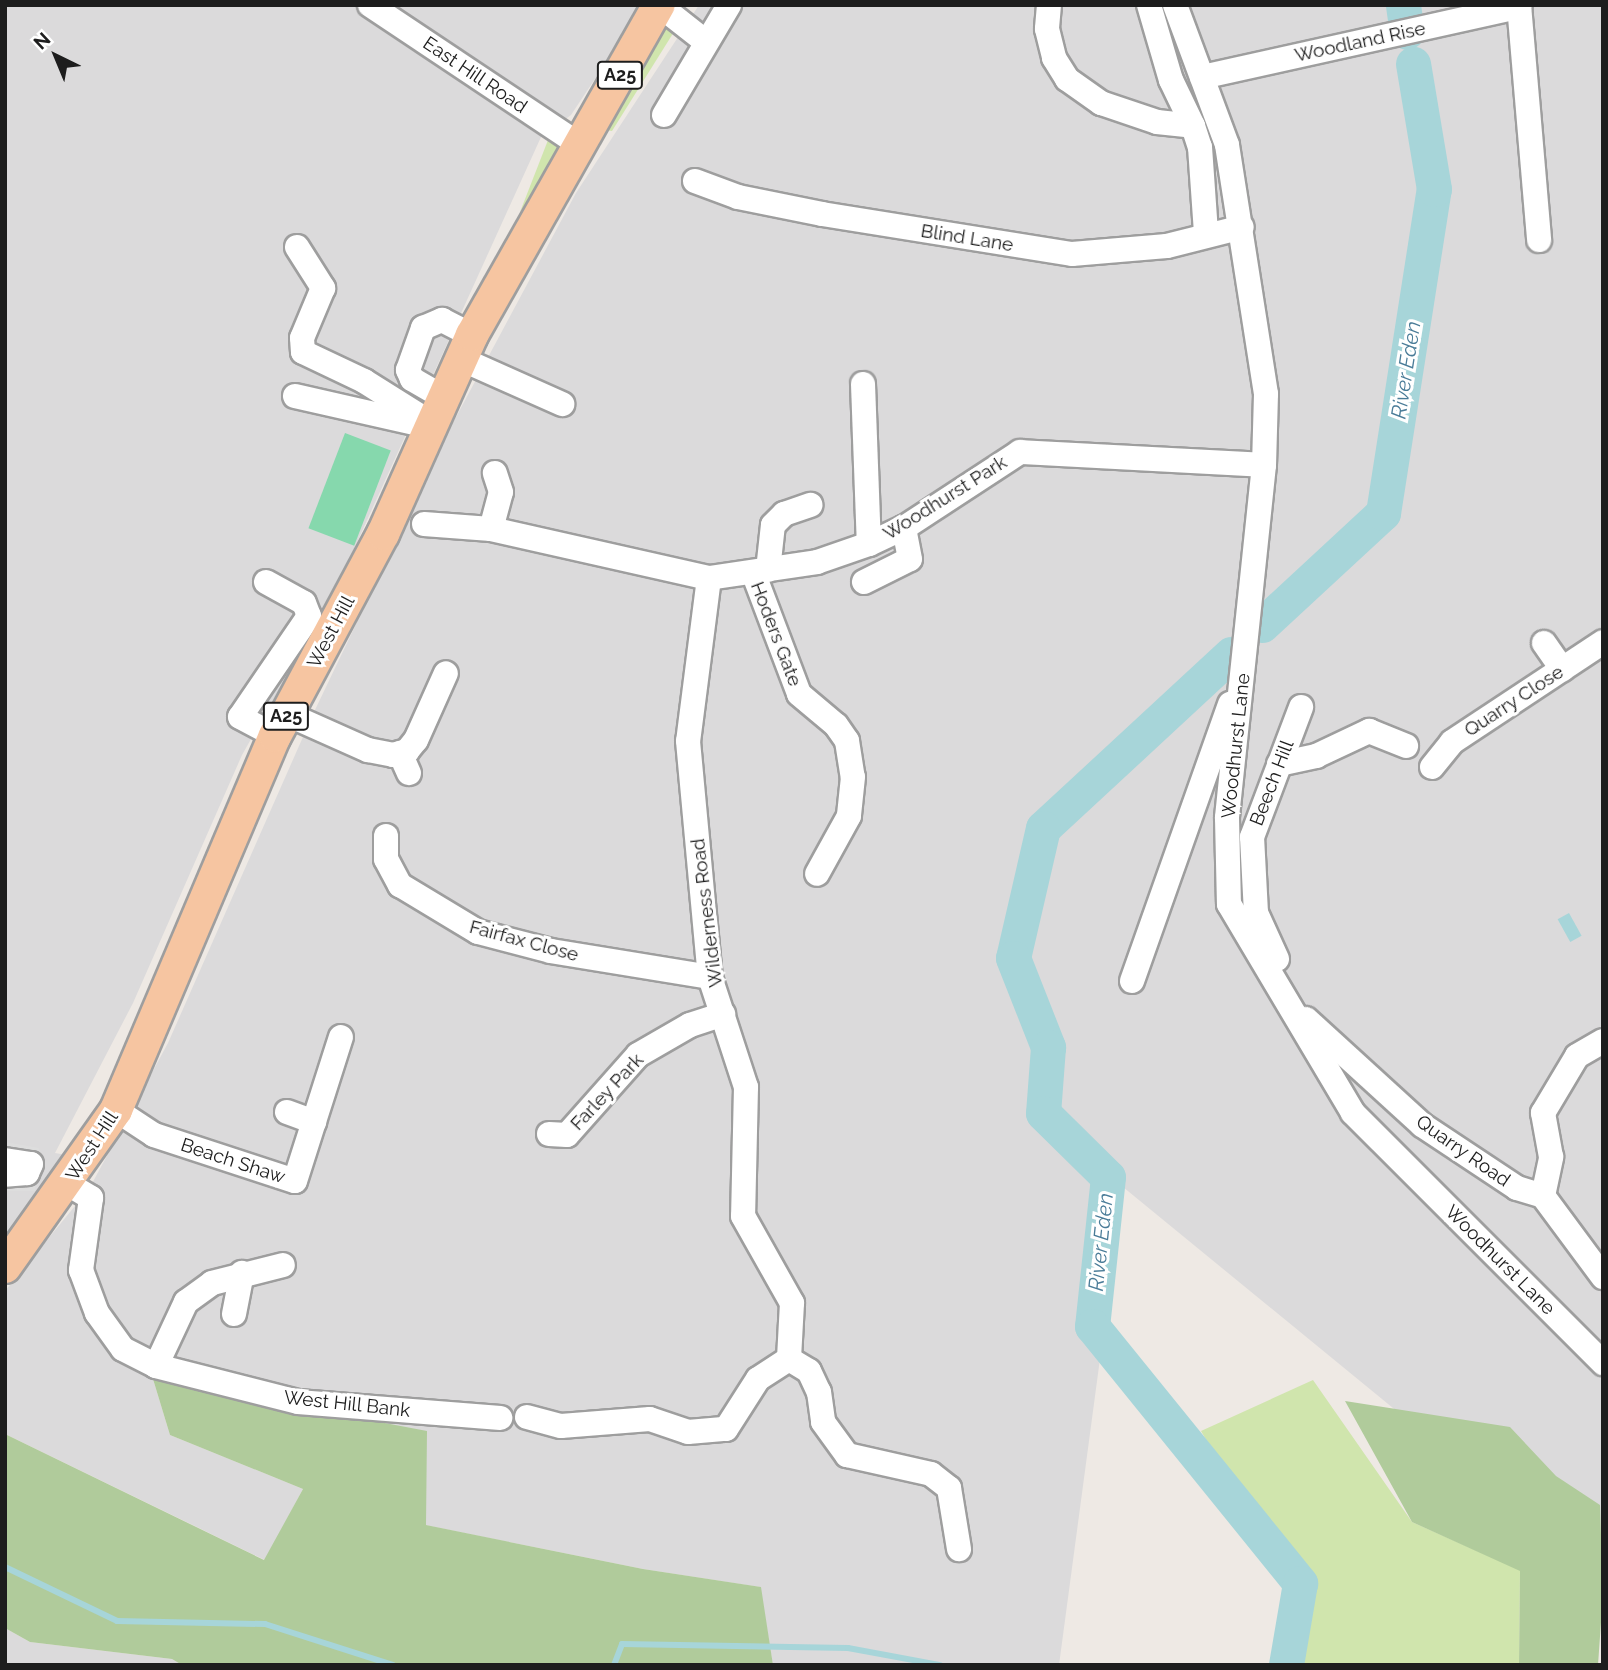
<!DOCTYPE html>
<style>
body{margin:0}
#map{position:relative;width:1608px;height:1670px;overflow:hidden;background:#eee9e4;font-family:Raleway,sans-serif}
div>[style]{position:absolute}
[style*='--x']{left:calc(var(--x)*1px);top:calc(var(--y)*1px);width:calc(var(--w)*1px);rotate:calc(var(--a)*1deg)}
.residential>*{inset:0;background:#dbdadb}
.grass>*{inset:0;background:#d0e5ad}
.forest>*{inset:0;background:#b0cb9b}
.pitch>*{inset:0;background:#86d8ad;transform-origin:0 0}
.parking>*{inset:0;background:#ddd}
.water>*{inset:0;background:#a7d5d9;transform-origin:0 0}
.stream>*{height:6px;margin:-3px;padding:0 3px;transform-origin:3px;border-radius:3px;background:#a7d5d9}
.river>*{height:35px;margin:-17.5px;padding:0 17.5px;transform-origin:17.5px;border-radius:17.5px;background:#a7d5d9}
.roads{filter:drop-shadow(2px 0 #9e9e9e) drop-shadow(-2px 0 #9e9e9e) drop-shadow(0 2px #9e9e9e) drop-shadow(0 -2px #9e9e9e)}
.minor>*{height:24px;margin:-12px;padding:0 12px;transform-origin:12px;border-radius:12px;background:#fff}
.major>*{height:32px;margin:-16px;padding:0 16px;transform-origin:16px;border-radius:16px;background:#f6c5a1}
span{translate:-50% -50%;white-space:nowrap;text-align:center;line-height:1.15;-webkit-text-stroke:6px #fff;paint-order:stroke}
.shield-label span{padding:2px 5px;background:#fff;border:2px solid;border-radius:5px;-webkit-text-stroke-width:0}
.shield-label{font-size:18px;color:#1d1d1d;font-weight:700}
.street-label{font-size:19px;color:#1d1d1d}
.water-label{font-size:21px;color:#4a7c98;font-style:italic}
.frame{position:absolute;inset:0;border:7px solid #1d1d1d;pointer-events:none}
.north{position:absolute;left:21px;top:21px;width:70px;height:70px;-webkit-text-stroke:5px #fff;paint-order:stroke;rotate:317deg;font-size:19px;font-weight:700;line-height:28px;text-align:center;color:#1d1d1d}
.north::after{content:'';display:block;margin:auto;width:24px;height:32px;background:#1d1d1d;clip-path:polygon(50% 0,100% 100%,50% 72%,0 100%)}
</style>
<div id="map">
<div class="residential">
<div style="clip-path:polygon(5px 5px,644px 5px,571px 115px,541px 137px,334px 593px,242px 755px,133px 1003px,55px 1153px,72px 1156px,5px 1248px)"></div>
<div style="clip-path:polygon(699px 5px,1603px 5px,1603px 1580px,1123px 1187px,1059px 1665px,773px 1665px,760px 1587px,643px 1569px,425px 1525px,153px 1379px,170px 1435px,303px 1489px,265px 1560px,5px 1434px,5px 1291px,89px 1189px,168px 1043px,314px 712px,448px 432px,576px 193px)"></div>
<div style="clip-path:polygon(5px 1628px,30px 1642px,172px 1659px,182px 1665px,5px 1665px)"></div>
</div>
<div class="grass">
<div style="clip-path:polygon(667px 27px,677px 27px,612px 131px,605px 130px)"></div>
<div style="clip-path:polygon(550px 135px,556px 140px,558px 154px,520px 212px)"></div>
<div style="clip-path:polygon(1313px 1380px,1412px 1522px,1520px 1570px,1519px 1665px,1301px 1665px,1306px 1611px,1201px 1431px)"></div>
</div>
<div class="forest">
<div style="clip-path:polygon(153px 1379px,427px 1431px,426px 1525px,643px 1569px,761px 1587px,773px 1665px,182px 1665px,172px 1659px,30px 1642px,5px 1628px,5px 1434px,264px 1560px,303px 1489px,170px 1435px)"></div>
<div style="clip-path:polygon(1345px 1401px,1510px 1427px,1556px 1476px,1600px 1505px,1603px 1594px,1598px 1665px,1519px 1665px,1520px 1571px,1412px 1522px)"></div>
</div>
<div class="pitch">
<div style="left:345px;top:433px;width:49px;height:102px;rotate:21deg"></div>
</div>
<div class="parking">
<div style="clip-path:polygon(5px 1142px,39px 1148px,35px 1191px,5px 1191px)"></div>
</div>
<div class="water">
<div style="left:1569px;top:913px;width:26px;height:13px;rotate:61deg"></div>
</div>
<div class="stream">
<div style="--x:5;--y:1567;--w:124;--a:25.7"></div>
<div style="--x:117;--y:1621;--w:148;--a:1.2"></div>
<div style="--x:265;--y:1624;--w:134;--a:17.8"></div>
<div style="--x:614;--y:1665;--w:22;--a:-69"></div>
<div style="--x:622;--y:1644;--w:226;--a:1"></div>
<div style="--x:848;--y:1648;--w:94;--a:10.5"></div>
</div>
<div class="river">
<div style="--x:1403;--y:5;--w:27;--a:82"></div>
<div style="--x:1262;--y:625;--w:165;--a:-42.8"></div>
<div style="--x:1383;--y:513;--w:328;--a:-81.1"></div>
<div style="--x:1434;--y:189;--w:127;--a:-99.5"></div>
<div style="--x:1231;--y:654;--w:256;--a:137.2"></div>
<div style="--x:1043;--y:828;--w:133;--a:103"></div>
<div style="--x:1013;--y:958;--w:96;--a:68.5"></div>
<div style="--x:1048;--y:1047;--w:66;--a:94.3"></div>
<div style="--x:1043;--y:1113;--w:91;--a:44.6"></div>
<div style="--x:1108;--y:1177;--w:150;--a:96.1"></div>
<div style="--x:1092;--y:1326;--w:331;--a:51"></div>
<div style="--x:1300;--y:1583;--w:83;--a:99.7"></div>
</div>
<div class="roads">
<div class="minor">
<div style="--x:370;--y:5;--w:252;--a:33.7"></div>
<div style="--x:659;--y:5;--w:60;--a:38.2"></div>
<div style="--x:1049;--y:5;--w:24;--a:95"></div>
<div style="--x:1047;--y:29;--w:30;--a:76"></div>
<div style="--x:1054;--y:58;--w:25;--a:58"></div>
<div style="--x:1067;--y:79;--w:42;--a:35.2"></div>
<div style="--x:1101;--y:103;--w:59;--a:18.7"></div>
<div style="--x:1157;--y:122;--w:36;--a:6"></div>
<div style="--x:1193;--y:126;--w:22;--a:72"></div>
<div style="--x:1200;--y:147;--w:86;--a:86"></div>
<div style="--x:1149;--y:5;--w:78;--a:73.7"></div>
<div style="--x:1171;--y:80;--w:51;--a:64.4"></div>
<div style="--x:1175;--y:5;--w:149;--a:69.6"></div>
<div style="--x:1227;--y:145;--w:252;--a:81.1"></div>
<div style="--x:1266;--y:394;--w:71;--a:91.6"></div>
<div style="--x:1264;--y:465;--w:355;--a:96"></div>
<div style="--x:1227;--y:818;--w:86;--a:88.7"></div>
<div style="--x:1229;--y:904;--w:243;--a:59.3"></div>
<div style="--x:1353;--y:1113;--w:354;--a:45"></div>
<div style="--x:1519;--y:5;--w:236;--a:85.1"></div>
<div style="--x:1202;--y:77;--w:325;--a:-12.5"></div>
<div style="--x:664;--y:115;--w:128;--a:-59.4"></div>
<div style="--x:695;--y:181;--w:46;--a:20.4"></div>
<div style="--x:738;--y:197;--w:86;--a:11.4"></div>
<div style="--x:822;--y:214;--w:253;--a:9.1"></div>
<div style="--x:1072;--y:254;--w:95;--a:-4.8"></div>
<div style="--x:1167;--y:246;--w:77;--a:-14.2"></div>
<div style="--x:297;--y:247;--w:49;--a:57.6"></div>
<div style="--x:323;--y:288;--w:54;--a:112.8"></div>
<div style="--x:302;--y:338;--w:14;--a:86"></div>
<div style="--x:303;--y:352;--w:68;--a:25.4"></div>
<div style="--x:364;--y:381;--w:79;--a:32.1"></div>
<div style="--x:461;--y:359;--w:111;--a:24"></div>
<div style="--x:863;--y:384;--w:160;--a:87.9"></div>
<div style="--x:295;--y:396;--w:126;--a:12.8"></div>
<div style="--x:443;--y:397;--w:36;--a:-150"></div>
<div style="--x:412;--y:379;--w:10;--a:-114"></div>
<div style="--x:408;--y:370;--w:45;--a:-70.3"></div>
<div style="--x:423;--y:328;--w:21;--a:-23"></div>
<div style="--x:442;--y:320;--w:34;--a:27"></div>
<div style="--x:424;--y:524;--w:67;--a:4.3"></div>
<div style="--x:491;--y:529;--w:223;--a:12.7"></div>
<div style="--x:709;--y:578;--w:109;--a:-8.4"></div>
<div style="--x:817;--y:562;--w:55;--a:-19.1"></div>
<div style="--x:869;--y:544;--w:38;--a:-25"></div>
<div style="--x:904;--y:528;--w:139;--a:-33.2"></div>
<div style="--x:1020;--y:452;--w:244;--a:3"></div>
<div style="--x:491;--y:529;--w:38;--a:-75"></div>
<div style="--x:501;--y:492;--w:20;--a:-108"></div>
<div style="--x:768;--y:570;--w:45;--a:-83.7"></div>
<div style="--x:773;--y:525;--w:16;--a:-45"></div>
<div style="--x:784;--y:514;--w:28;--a:-19"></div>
<div style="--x:753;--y:572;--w:130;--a:69.3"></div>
<div style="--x:799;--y:694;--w:48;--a:40"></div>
<div style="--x:836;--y:725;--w:19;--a:55"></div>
<div style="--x:847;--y:741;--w:36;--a:81"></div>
<div style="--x:853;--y:777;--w:39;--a:96"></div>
<div style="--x:849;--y:816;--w:66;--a:118.9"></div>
<div style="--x:709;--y:578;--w:164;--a:97.3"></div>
<div style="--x:688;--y:741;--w:237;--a:84.7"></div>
<div style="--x:710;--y:977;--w:116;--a:71.9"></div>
<div style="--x:746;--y:1087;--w:129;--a:91.3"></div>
<div style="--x:743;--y:1216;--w:100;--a:60.6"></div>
<div style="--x:792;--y:1303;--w:56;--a:93.1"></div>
<div style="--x:266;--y:582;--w:43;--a:28.9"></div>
<div style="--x:304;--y:603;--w:14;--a:69"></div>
<div style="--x:309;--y:616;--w:122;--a:124.3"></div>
<div style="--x:240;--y:717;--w:40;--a:28"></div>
<div style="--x:864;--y:582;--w:51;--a:-26.6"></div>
<div style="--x:910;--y:559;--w:32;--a:-101"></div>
<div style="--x:1544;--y:643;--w:32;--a:55"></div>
<div style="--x:287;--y:714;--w:89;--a:24"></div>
<div style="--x:368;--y:750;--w:25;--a:11"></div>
<div style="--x:393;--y:755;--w:15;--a:-16"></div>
<div style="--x:407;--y:751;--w:14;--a:-51"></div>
<div style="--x:416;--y:740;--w:73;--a:-65.9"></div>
<div style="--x:400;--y:753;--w:22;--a:66"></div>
<div style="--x:1279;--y:764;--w:38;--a:-12"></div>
<div style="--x:1316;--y:756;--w:59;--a:-25.3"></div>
<div style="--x:1369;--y:731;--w:40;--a:22"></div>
<div style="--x:1432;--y:767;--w:32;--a:-51"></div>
<div style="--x:1452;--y:742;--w:181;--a:-33.5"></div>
<div style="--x:386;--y:836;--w:23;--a:90"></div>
<div style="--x:386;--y:859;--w:30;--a:62"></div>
<div style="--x:400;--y:885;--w:91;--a:31.1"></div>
<div style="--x:478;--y:932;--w:75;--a:14.6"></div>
<div style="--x:551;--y:951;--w:161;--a:9.3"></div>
<div style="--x:1277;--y:959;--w:51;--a:-114.5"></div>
<div style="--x:1256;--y:913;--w:76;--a:-93"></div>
<div style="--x:1252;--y:837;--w:139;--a:-69.3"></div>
<div style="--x:1132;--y:981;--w:294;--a:-70.5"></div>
<div style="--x:1306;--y:1019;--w:157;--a:42.4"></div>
<div style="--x:1422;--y:1125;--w:114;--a:33.6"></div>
<div style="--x:1517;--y:1188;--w:27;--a:17"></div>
<div style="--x:1543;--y:1196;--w:40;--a:-78"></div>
<div style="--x:1551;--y:1157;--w:45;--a:-100.3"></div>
<div style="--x:1543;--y:1113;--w:66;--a:-59.2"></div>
<div style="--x:1577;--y:1056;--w:30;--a:-30"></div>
<div style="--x:116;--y:1110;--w:45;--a:33.3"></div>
<div style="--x:154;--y:1135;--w:148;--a:18.1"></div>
<div style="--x:295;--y:1181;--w:151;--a:-72.3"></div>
<div style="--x:287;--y:1112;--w:29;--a:20"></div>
<div style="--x:549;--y:1134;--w:18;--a:3"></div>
<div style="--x:567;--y:1135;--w:107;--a:-48.4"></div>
<div style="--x:638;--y:1055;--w:60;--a:-30"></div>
<div style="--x:690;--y:1025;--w:35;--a:-18"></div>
<div style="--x:5;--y:1160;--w:26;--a:9"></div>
<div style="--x:31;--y:1164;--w:10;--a:114"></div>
<div style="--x:27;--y:1173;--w:22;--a:175"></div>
<div style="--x:68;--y:1184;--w:27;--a:31"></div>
<div style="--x:91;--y:1198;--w:73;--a:97.9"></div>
<div style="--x:81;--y:1270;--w:46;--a:69.6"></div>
<div style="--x:97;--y:1313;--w:44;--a:54.2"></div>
<div style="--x:123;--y:1349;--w:37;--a:27"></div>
<div style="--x:156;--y:1366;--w:146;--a:14.2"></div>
<div style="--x:298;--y:1402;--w:203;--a:4.5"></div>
<div style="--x:1543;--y:1196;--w:101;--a:53.5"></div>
<div style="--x:234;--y:1314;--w:42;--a:-79"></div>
<div style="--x:789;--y:1359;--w:23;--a:31"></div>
<div style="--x:809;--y:1371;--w:23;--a:65"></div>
<div style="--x:819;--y:1392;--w:30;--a:82"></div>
<div style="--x:823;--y:1422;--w:41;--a:54"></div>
<div style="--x:847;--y:1455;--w:86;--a:12.7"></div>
<div style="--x:931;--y:1474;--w:23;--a:38"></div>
<div style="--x:949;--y:1488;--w:62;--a:80.7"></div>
<div style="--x:156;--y:1366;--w:71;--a:-64.9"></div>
<div style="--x:186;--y:1302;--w:32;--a:-36"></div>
<div style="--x:212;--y:1283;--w:73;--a:-14.2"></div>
<div style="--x:527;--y:1417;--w:35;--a:15"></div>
<div style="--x:561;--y:1426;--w:89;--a:-4.5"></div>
<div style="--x:650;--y:1419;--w:40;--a:18.9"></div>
<div style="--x:688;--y:1432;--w:38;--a:-5"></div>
<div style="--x:726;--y:1429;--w:59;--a:-57.4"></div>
<div style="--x:758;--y:1379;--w:37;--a:-33"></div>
</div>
<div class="major">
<div style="--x:5;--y:1267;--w:192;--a:-54.7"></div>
<div style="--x:116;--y:1110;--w:406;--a:-67"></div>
<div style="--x:275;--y:736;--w:229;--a:-61.9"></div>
<div style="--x:383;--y:534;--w:218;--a:-65.9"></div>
<div style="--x:472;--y:335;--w:379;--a:-60.5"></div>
</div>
</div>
<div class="shield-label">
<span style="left:620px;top:75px">A25</span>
<span style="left:286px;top:716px">A25</span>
</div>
<div class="street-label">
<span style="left:1360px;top:42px;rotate:-12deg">Woodland Rise</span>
<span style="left:475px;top:75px;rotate:34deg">East Hill Road</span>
<span style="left:967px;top:238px;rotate:9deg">Blind Lane</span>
<span style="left:945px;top:498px;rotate:-32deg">Woodhurst Park</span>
<span style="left:331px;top:632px;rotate:-62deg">West Hill</span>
<span style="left:776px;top:634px;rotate:69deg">Hoders Gate</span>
<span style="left:1514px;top:701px;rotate:-33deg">Quarry Close</span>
<span style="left:1236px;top:746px;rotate:-84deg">Woodhurst Lane</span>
<span style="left:1272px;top:783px;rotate:-69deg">Beech Hill</span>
<span style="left:707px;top:913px;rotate:-97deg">Wilderness Road</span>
<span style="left:524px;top:941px;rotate:15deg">Fairfax Close</span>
<span style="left:607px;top:1092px;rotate:-47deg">Farley Park</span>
<span style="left:92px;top:1146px;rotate:-57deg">West Hill</span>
<span style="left:1463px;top:1151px;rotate:35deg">Quarry Road</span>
<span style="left:233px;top:1161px;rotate:18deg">Beach Shaw</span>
<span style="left:1500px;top:1260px;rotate:45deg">Woodhurst Lane</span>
<span style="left:347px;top:1404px;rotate:6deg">West Hill Bank</span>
</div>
<div class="water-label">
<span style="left:1406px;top:370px;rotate:-81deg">River Eden</span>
<span style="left:1101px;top:1242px;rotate:-84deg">River Eden</span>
</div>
<div class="frame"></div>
<div class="north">N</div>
</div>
